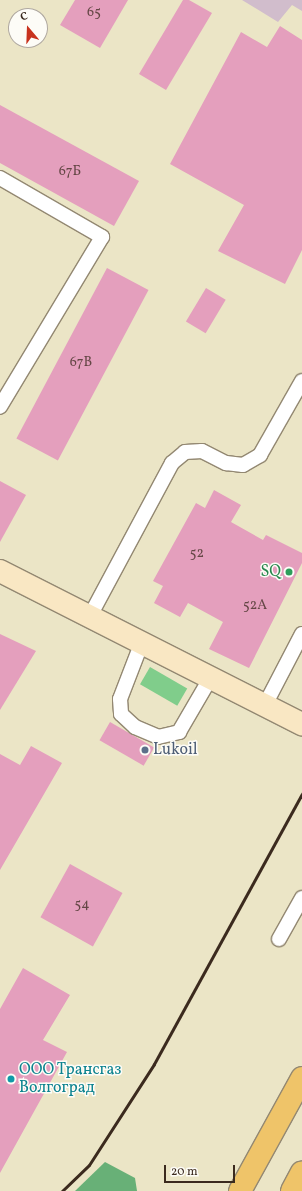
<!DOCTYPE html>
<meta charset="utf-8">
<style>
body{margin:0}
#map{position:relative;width:302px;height:1191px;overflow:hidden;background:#ebe5c6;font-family:Vollkorn,serif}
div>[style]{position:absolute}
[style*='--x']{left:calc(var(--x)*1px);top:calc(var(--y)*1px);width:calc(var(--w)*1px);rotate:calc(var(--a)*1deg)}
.industrial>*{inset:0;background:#d1bdcc}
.green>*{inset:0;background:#80cd8b;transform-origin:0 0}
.forest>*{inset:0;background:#68b077}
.building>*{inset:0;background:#e49fbd;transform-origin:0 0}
.roads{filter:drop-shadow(1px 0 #938872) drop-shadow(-1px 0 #938872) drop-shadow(0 1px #938872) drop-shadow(0 -1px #938872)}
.lane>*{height:14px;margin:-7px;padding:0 7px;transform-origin:7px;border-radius:7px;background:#fff}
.secondary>*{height:22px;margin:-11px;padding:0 11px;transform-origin:11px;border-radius:11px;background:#f9e7c3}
.primary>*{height:22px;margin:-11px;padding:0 11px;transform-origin:11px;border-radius:11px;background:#efc469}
.rail>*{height:3px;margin:-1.5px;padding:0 1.5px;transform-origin:1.5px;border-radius:1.5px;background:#3b2a1e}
.dots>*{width:11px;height:11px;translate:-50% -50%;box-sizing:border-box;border:2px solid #fdfcf7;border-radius:50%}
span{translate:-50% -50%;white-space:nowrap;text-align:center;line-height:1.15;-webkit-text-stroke:3px #fdfcf7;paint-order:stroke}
.number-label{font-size:14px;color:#654746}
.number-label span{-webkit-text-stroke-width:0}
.leisure-label{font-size:16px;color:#27864d}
.right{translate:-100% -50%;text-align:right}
.service-label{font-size:16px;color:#4e5e75}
.left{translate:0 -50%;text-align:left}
.culture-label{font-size:16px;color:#0d838f}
.north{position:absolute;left:8px;top:8px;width:40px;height:40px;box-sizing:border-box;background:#fdfcf7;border:1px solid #afa8a0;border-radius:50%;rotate:341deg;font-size:11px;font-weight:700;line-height:16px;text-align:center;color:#3b2a1e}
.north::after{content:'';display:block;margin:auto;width:14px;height:18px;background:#c8321e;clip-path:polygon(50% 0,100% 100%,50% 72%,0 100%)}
.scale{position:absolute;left:164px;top:1165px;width:71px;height:18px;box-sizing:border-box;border:2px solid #3b2a1e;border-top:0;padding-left:5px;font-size:12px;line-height:14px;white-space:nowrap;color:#3b2a1e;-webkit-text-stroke:3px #fdfcf7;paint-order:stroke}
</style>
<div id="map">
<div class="industrial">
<div style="clip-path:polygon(242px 0,302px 0,302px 11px,292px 5px,278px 22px)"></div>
</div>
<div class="green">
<div style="left:150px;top:667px;width:43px;height:20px;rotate:30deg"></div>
</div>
<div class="forest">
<div style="clip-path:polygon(105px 1162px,135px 1178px,137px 1191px,75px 1191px)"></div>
</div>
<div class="building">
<div style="clip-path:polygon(75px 0,128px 0,100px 48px,60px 25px)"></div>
<div style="clip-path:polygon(183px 0,189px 0,212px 13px,166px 90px,139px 74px)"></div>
<div style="clip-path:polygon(280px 26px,302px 40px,302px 250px,285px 284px,218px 251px,244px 205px,170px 164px,241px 32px,267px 47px)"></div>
<div style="clip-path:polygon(0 105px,139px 181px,114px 226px,0 163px)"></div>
<div style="left:107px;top:268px;width:47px;height:193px;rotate:28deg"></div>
<div style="left:206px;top:288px;width:23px;height:39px;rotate:31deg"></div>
<div style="clip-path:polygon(0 481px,26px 495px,0 542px)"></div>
<div style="clip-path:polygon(214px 490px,241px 505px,231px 522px,263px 540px,266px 535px,302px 553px,302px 563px,249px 668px,209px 649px,223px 622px,188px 603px,180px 617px,154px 603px,163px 586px,153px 581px,196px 503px,205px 508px)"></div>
<div style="clip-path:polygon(0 634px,36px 651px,0 710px)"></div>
<div style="left:110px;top:722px;width:51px;height:21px;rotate:30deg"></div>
<div style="clip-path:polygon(31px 746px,62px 763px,0 870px,0 754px,20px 765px)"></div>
<div style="left:70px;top:864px;width:60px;height:61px;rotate:29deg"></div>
<div style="clip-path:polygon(23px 968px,70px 995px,43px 1040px,67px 1052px,0 1173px,0 1009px)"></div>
</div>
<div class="roads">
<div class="lane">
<div style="--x:0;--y:178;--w:118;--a:30"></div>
<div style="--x:102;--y:237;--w:198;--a:121"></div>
<div style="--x:90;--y:616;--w:174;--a:-61.8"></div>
<div style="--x:172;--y:463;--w:17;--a:-40"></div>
<div style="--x:185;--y:452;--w:17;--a:-3"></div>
<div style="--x:202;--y:451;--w:27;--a:27"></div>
<div style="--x:226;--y:463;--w:17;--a:7"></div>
<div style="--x:243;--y:465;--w:20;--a:-30"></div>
<div style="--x:260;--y:455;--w:85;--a:-60.4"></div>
<div style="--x:142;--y:642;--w:61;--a:111.1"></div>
<div style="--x:120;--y:699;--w:15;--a:86"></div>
<div style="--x:121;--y:714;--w:19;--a:43"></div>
<div style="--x:135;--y:727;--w:25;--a:23"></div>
<div style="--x:158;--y:737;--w:22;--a:-13"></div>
<div style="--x:179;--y:732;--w:64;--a:-59.8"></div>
<div style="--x:265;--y:705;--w:80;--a:-62.5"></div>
<div style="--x:279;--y:939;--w:47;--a:-60.7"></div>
</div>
<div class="secondary">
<div style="--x:0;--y:571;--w:339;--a:26.9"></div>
</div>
<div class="primary">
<div style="--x:240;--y:1191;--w:129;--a:-61.2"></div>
<div style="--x:292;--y:1191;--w:21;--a:-62"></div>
</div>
</div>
<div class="rail">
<div style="--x:62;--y:1191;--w:37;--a:-44"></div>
<div style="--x:89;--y:1165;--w:120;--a:-57.2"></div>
<div style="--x:154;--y:1064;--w:308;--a:-61.3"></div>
</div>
<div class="dots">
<div style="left:289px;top:572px;background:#2e9e5b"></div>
<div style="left:145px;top:750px;background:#5c6f8a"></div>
<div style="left:11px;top:1079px;background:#0f9aa8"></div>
</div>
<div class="number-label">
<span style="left:94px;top:13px">65</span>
<span style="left:70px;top:172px">67Б</span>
<span style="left:81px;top:363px">67В</span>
<span style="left:197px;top:554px">52</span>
<span style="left:255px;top:606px">52А</span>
<span style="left:82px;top:905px">54</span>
</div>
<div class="leisure-label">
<span class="right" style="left:281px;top:572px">SQ</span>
</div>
<div class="service-label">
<span class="left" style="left:153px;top:750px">Lukoil</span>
</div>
<div class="culture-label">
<span class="left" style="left:19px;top:1079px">ООО Трансгаз<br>Волгоград</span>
</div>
<div class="north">С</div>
<div class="scale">20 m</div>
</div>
